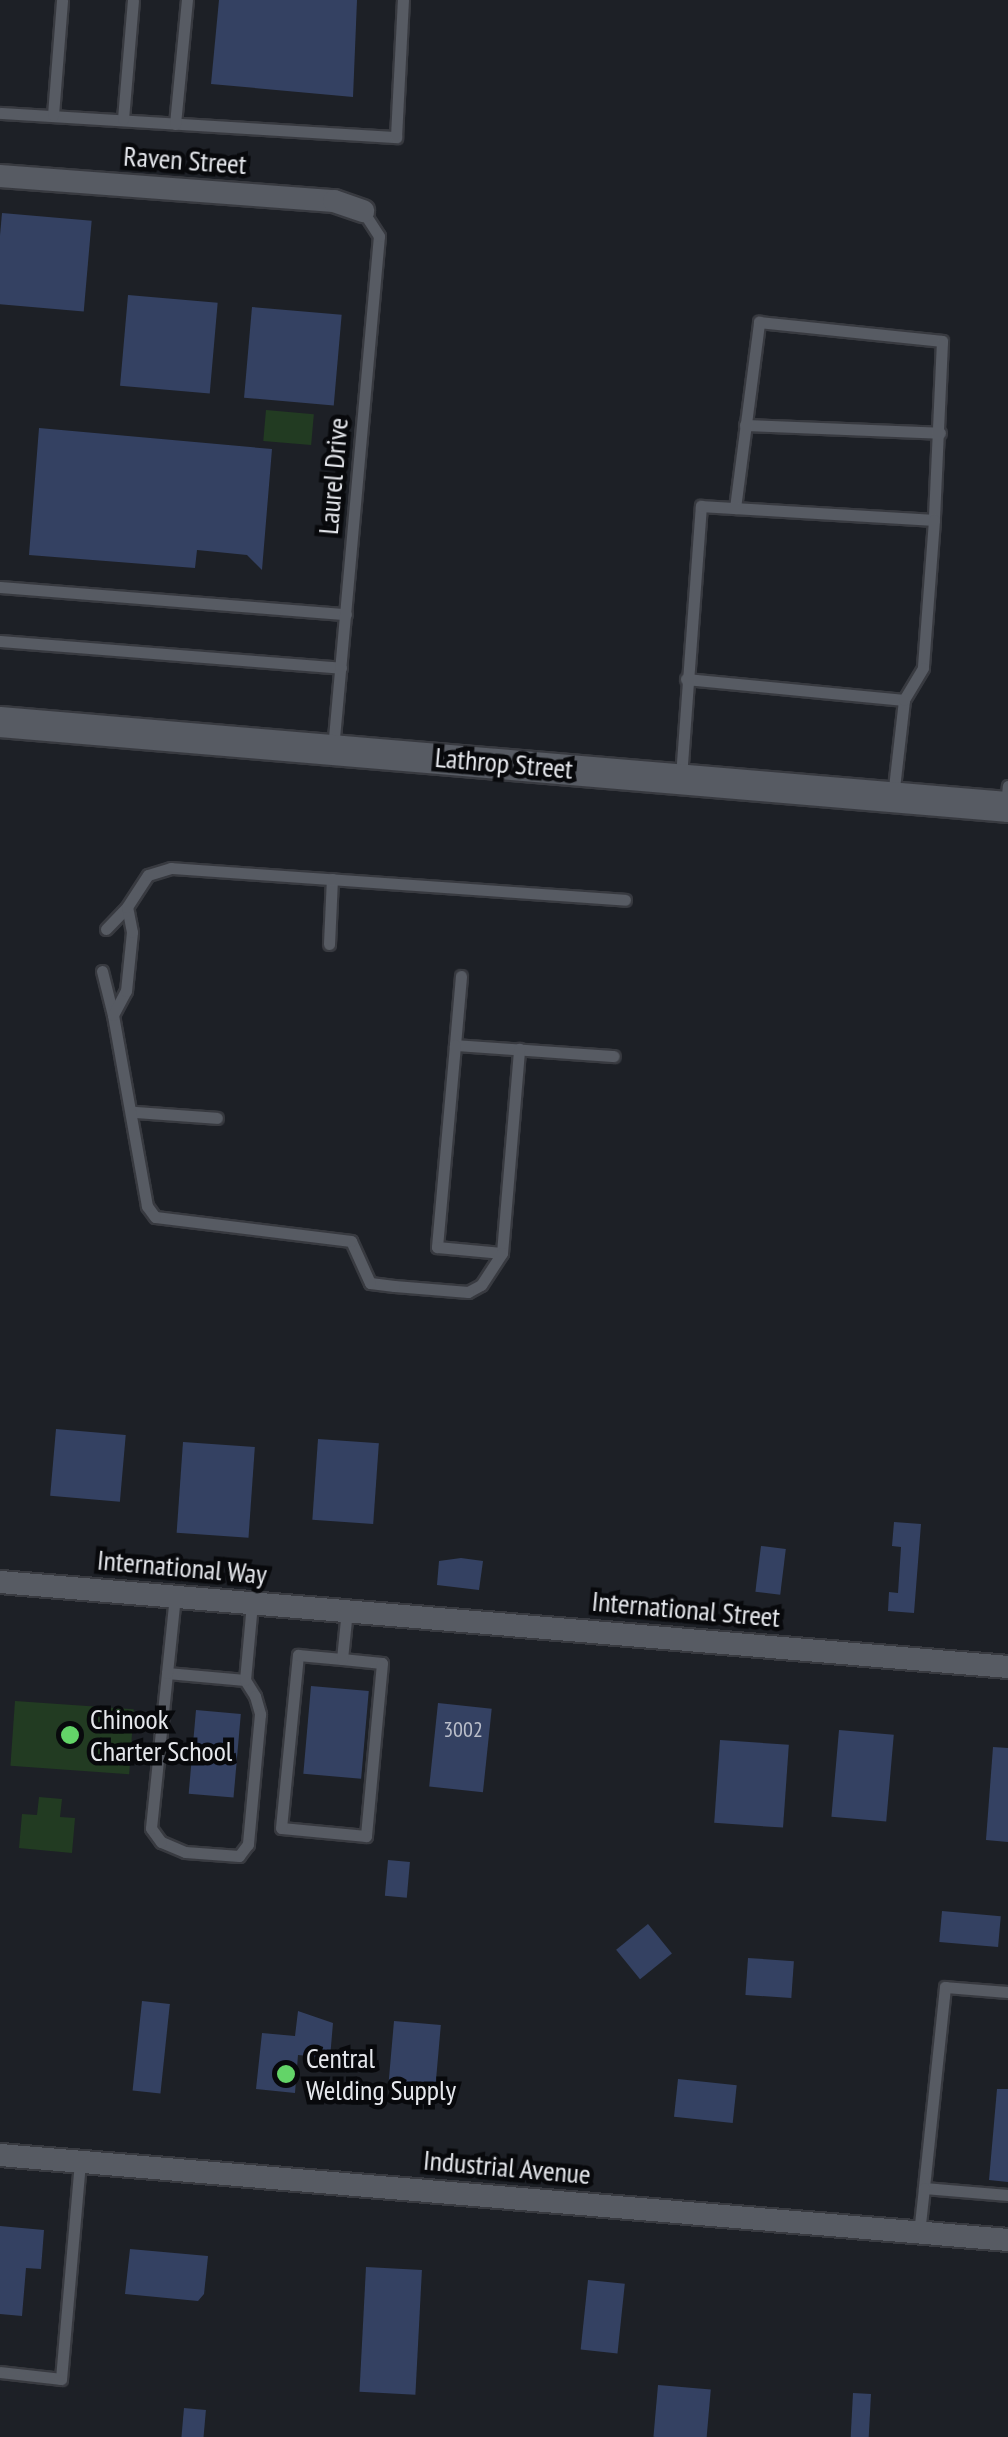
<!DOCTYPE html>
<style>
body{margin:0}
#map{position:relative;width:1008px;height:2437px;overflow:hidden;background:#1d2026;font-family:"PT Sans Narrow",sans-serif}
div>[style]{position:absolute}
[style*='--x']{left:calc(var(--x)*1px);top:calc(var(--y)*1px);width:calc(var(--w)*1px);rotate:calc(var(--a)*1deg)}
.green>*{inset:0;background:#223b22;transform-origin:0 0}
.building>*{inset:0;background:#344162;transform-origin:0 0}
.roads{filter:drop-shadow(2px 0 #383a40) drop-shadow(-2px 0 #383a40) drop-shadow(0 2px #383a40) drop-shadow(0 -2px #383a40)}
.lane>*{height:11px;margin:-5.5px;padding:0 5.5px;transform-origin:5.5px;border-radius:5.5px;background:#575b63}
.street>*{height:22px;margin:-11px;padding:0 11px;transform-origin:11px;border-radius:11px;background:#575b63}
.secondary>*{height:30px;margin:-15px;padding:0 15px;transform-origin:15px;border-radius:15px;background:#575b63}
.dots>*{width:28px;height:28px;translate:-50% -50%;box-sizing:border-box;border:5px solid #08090c;border-radius:50%}
span{translate:-50% -50%;white-space:nowrap;text-align:center;line-height:1.15;-webkit-text-stroke:9px #08090c;paint-order:stroke}
.number-label{font-size:22px;color:#babeca}
.number-label span{-webkit-text-stroke-width:0}
.street-label{font-size:28px;color:#e6e8ed}
.poi-label{font-size:28px;color:#e6e8ed}
.left{translate:0 -50%;text-align:left}
</style>
<div id="map">
<div class="green">
<div style="left:266px;top:410px;width:48px;height:31px;rotate:5deg"></div>
<div style="left:15px;top:1701px;width:119px;height:65px;rotate:4deg"></div>
<div style="clip-path:polygon(39px 1797px,62px 1799px,60px 1817px,75px 1818px,72px 1853px,19px 1848px,22px 1814px,37px 1815px)"></div>
</div>
<div class="building">
<div style="clip-path:polygon(219px 0,357px 0,353px 97px,211px 84px)"></div>
<div style="left:2px;top:213px;width:90px;height:91px;rotate:5deg"></div>
<div style="left:128px;top:295px;width:90px;height:91px;rotate:5deg"></div>
<div style="left:252px;top:307px;width:90px;height:91px;rotate:5deg"></div>
<div style="clip-path:polygon(39px 428px,272px 449px,262px 570px,247px 555px,197px 550px,195px 568px,29px 555px)"></div>
<div style="left:56px;top:1429px;width:70px;height:67px;rotate:5deg"></div>
<div style="left:318px;top:1439px;width:61px;height:81px;rotate:4deg"></div>
<div style="left:183px;top:1442px;width:72px;height:91px;rotate:4deg"></div>
<div style="clip-path:polygon(894px 1522px,921px 1524px,914px 1613px,888px 1611px,889px 1592px,898px 1593px,901px 1547px,892px 1546px)"></div>
<div style="left:761px;top:1546px;width:25px;height:46px;rotate:7deg"></div>
<div style="clip-path:polygon(461px 1558px,483px 1561px,479px 1590px,437px 1585px,439px 1561px)"></div>
<div style="left:311px;top:1686px;width:58px;height:88px;rotate:5deg"></div>
<div style="left:438px;top:1703px;width:54px;height:84px;rotate:6deg"></div>
<div style="left:196px;top:1710px;width:45px;height:84px;rotate:5deg"></div>
<div style="left:839px;top:1730px;width:55px;height:87px;rotate:5deg"></div>
<div style="left:720px;top:1740px;width:69px;height:83px;rotate:4deg"></div>
<div style="clip-path:polygon(993px 1747px,1008px 1748px,1008px 1842px,986px 1840px)"></div>
<div style="left:388px;top:1860px;width:22px;height:36px;rotate:5deg"></div>
<div style="left:942px;top:1911px;width:59px;height:31px;rotate:5deg"></div>
<div style="left:648px;top:1924px;width:38px;height:41px;rotate:51deg"></div>
<div style="left:748px;top:1958px;width:46px;height:37px;rotate:4deg"></div>
<div style="left:142px;top:2001px;width:28px;height:90px;rotate:6deg"></div>
<div style="clip-path:polygon(298px 2011px,333px 2023px,330px 2058px,298px 2055px,295px 2093px,256px 2089px,262px 2033px,295px 2036px)"></div>
<div style="left:394px;top:2021px;width:47px;height:62px;rotate:5deg"></div>
<div style="left:678px;top:2079px;width:59px;height:38px;rotate:6deg"></div>
<div style="clip-path:polygon(997px 2089px,1008px 2089px,1008px 2182px,989px 2180px)"></div>
<div style="clip-path:polygon(0 2226px,44px 2230px,41px 2269px,26px 2268px,22px 2316px,0 2314px)"></div>
<div style="clip-path:polygon(130px 2249px,208px 2256px,204px 2294px,198px 2301px,125px 2294px)"></div>
<div style="left:366px;top:2267px;width:56px;height:125px;rotate:3deg"></div>
<div style="left:588px;top:2280px;width:37px;height:70px;rotate:6deg"></div>
<div style="left:658px;top:2385px;width:53px;height:52px;rotate:5deg"></div>
<div style="left:853px;top:2393px;width:18px;height:44px;rotate:3deg"></div>
<div style="left:184px;top:2408px;width:22px;height:29px;rotate:5deg"></div>
</div>
<div class="roads">
<div class="lane">
<div style="--x:0;--y:113;--w:397;--a:3.5"></div>
<div style="--x:396;--y:137;--w:137;--a:-87.1"></div>
<div style="--x:53;--y:115;--w:115;--a:-85.5"></div>
<div style="--x:123;--y:119;--w:119;--a:-85.2"></div>
<div style="--x:175;--y:124;--w:125;--a:-84.5"></div>
<div style="--x:745;--y:425;--w:195;--a:2.3"></div>
<div style="--x:735;--y:508;--w:188;--a:-82.6"></div>
<div style="--x:759;--y:322;--w:184;--a:5.9"></div>
<div style="--x:942;--y:341;--w:179;--a:92.6"></div>
<div style="--x:0;--y:587;--w:347;--a:4.5"></div>
<div style="--x:0;--y:641;--w:342;--a:4.5"></div>
<div style="--x:686;--y:679;--w:219;--a:5.5"></div>
<div style="--x:904;--y:700;--w:97;--a:96.5"></div>
<div style="--x:333;--y:749;--w:515;--a:-84.88"></div>
<div style="--x:379;--y:236;--w:30;--a:-123"></div>
<div style="--x:681;--y:777;--w:272;--a:-85.8"></div>
<div style="--x:701;--y:506;--w:233;--a:3.4"></div>
<div style="--x:934;--y:520;--w:148;--a:94.3"></div>
<div style="--x:923;--y:668;--w:37;--a:121"></div>
<div style="--x:1006;--y:807;--w:21;--a:-85"></div>
<div style="--x:106;--y:929;--w:30;--a:-46"></div>
<div style="--x:329;--y:944;--w:65;--a:-87.4"></div>
<div style="--x:102;--y:971;--w:45;--a:76"></div>
<div style="--x:461;--y:976;--w:69;--a:95"></div>
<div style="--x:455;--y:1045;--w:159;--a:4"></div>
<div style="--x:455;--y:1045;--w:203;--a:95.1"></div>
<div style="--x:437;--y:1247;--w:65;--a:5.3"></div>
<div style="--x:502;--y:1253;--w:205;--a:-85.2"></div>
<div style="--x:134;--y:1112;--w:83;--a:4.1"></div>
<div style="--x:502;--y:1253;--w:38;--a:123"></div>
<div style="--x:481;--y:1285;--w:15;--a:152"></div>
<div style="--x:468;--y:1292;--w:74;--a:-175.4"></div>
<div style="--x:394;--y:1286;--w:24;--a:-173"></div>
<div style="--x:370;--y:1283;--w:46;--a:-114.3"></div>
<div style="--x:351;--y:1241;--w:197;--a:-173"></div>
<div style="--x:155;--y:1217;--w:14;--a:-126"></div>
<div style="--x:147;--y:1206;--w:194;--a:-100.1"></div>
<div style="--x:113;--y:1015;--w:27;--a:-62"></div>
<div style="--x:126;--y:991;--w:59;--a:-84.2"></div>
<div style="--x:132;--y:932;--w:25;--a:-101"></div>
<div style="--x:127;--y:907;--w:38;--a:-57"></div>
<div style="--x:148;--y:875;--w:24;--a:-17"></div>
<div style="--x:171;--y:868;--w:455;--a:4"></div>
<div style="--x:342;--y:1659;--w:40;--a:5.7"></div>
<div style="--x:382;--y:1663;--w:174;--a:95.3"></div>
<div style="--x:366;--y:1836;--w:85;--a:-174.6"></div>
<div style="--x:281;--y:1828;--w:174;--a:-84.4"></div>
<div style="--x:298;--y:1655;--w:44;--a:5.2"></div>
<div style="--x:342;--y:1659;--w:49;--a:-84.2"></div>
<div style="--x:167;--y:1673;--w:78;--a:5.1"></div>
<div style="--x:245;--y:1680;--w:19;--a:58"></div>
<div style="--x:255;--y:1696;--w:19;--a:74"></div>
<div style="--x:260;--y:1714;--w:131;--a:95.3"></div>
<div style="--x:248;--y:1844;--w:15;--a:127"></div>
<div style="--x:239;--y:1856;--w:54;--a:-175.8"></div>
<div style="--x:185;--y:1852;--w:26;--a:-157"></div>
<div style="--x:161;--y:1842;--w:17;--a:-126"></div>
<div style="--x:151;--y:1828;--w:156;--a:-84.1"></div>
<div style="--x:167;--y:1673;--w:77;--a:-84.1"></div>
<div style="--x:245;--y:1680;--w:77;--a:-84.8"></div>
<div style="--x:1008;--y:1992;--w:63;--a:-175.5"></div>
<div style="--x:945;--y:1987;--w:202;--a:96"></div>
<div style="--x:924;--y:2188;--w:84;--a:4.8"></div>
<div style="--x:919;--y:2233;--w:45;--a:-83.7"></div>
<div style="--x:0;--y:2372;--w:61;--a:6.5"></div>
<div style="--x:61;--y:2379;--w:218;--a:-85"></div>
</div>
<div class="street">
<div style="--x:0;--y:176;--w:335;--a:4.3"></div>
<div style="--x:334;--y:201;--w:31;--a:19"></div>
<div style="--x:0;--y:1582;--w:1012;--a:4.82"></div>
<div style="--x:0;--y:2155;--w:1012;--a:4.82"></div>
</div>
<div class="secondary">
<div style="--x:0;--y:722;--w:1012;--a:4.82"></div>
</div>
</div>
<div class="dots">
<div style="left:70px;top:1735px;background:#63d468"></div>
<div style="left:286px;top:2074px;background:#63d468"></div>
</div>
<div class="number-label">
<span style="left:463px;top:1730px">3002</span>
</div>
<div class="street-label">
<span style="left:185px;top:160px;rotate:4deg">Raven Street</span>
<span style="left:333px;top:476px;rotate:-85deg">Laurel Drive</span>
<span style="left:504px;top:763px;rotate:5deg">Lathrop Street</span>
<span style="left:182px;top:1567px;rotate:5deg">International Way</span>
<span style="left:686px;top:1609px;rotate:5deg">International Street</span>
<span style="left:507px;top:2167px;rotate:5deg">Industrial Avenue</span>
</div>
<div class="poi-label">
<span class="left" style="left:90px;top:1735px">Chinook<br>Charter School</span>
<span class="left" style="left:306px;top:2074px">Central<br>Welding Supply</span>
</div>
</div>
